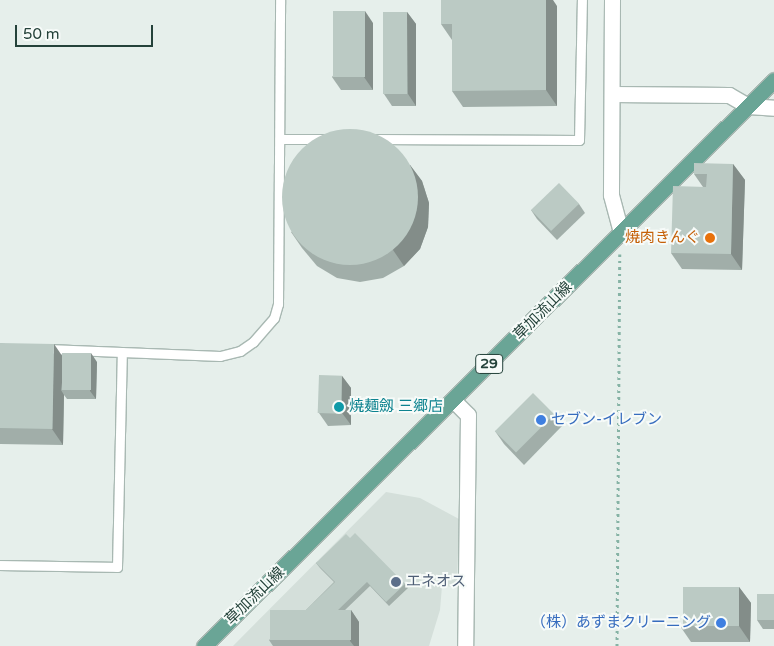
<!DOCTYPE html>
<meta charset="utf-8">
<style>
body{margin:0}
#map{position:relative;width:774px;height:646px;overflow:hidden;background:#e6efeb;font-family:"Varela Round","Noto Sans JP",sans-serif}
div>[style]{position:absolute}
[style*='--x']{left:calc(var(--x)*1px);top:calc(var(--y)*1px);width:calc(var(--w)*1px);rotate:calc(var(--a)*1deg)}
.built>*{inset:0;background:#d4dfda}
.path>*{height:3px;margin-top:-1.5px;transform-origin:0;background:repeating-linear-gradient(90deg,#86b3a5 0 2.5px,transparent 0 6.5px)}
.roads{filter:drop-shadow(1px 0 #a8b8b2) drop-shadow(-1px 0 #a8b8b2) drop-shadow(0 1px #a8b8b2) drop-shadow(0 -1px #a8b8b2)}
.lane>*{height:9px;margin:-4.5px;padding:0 4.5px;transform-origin:4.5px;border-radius:4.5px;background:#fff}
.street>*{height:15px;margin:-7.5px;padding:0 7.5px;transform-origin:7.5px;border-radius:7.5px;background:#fff}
.secondary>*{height:15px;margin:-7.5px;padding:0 7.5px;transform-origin:7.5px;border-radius:7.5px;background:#fff}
.primary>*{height:15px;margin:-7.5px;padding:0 7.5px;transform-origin:7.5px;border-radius:7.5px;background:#6aa596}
.wall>*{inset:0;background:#a1aea9}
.shaded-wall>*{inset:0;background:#838d89}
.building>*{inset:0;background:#bbcac4;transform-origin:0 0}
.round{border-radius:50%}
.dots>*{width:14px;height:14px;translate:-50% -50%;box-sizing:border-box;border:2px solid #f7fbf9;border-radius:50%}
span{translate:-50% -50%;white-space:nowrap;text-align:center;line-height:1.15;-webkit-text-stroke:4px #f7fbf9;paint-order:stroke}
.shield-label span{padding:1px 4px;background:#f7fbf9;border:1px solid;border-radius:4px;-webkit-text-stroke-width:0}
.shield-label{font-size:14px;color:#24423a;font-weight:700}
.food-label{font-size:15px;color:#c56008}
.right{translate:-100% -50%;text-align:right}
.street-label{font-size:15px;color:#24423a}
.culture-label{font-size:15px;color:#0d838f}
.left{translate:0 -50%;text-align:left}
.shop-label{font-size:15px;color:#366cbe}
.service-label{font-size:15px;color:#4e5e75}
.scale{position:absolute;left:15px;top:25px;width:138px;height:22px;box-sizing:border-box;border:2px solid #24423a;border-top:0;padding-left:6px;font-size:15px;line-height:18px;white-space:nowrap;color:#24423a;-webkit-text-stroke:4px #f7fbf9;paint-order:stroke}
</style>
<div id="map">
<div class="built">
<div style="clip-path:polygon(386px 492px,420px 498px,459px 519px,457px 587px,442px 586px,440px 610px,429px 646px,233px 646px)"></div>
</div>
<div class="path">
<div style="--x:617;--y:646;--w:392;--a:-89.6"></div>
</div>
<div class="roads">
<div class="lane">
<div style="--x:280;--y:139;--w:46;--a:0"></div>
<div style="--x:374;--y:139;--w:205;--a:0.3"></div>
<div style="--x:579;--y:140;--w:140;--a:-88.8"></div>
<div style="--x:48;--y:349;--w:172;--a:2.3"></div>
<div style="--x:220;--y:356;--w:21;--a:-14"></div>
<div style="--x:240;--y:351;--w:16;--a:-35"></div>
<div style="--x:253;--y:342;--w:32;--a:-49"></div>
<div style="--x:274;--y:318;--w:15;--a:-74"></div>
<div style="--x:278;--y:304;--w:304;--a:-89.6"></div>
<div style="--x:0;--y:565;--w:117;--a:1"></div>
<div style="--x:117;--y:567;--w:215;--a:-88.7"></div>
</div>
<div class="street">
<div style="--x:612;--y:94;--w:117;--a:0.5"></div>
<div style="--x:729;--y:95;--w:22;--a:30"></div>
<div style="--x:453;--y:400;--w:21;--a:45"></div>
<div style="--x:468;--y:415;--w:231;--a:90.7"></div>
</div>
<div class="secondary">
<div style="--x:612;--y:0;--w:195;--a:90.3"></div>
<div style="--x:611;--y:195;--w:39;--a:75"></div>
<div style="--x:748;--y:106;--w:26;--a:4"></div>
</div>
<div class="primary">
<div style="--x:204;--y:646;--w:803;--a:-44.8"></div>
</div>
</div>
<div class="wall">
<div style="clip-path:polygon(557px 6px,557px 106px,463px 107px,452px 91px,452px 40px,441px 24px)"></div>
<div style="clip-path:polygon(407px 12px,416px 24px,416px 106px,392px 106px,384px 94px)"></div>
<div style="clip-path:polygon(373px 23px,373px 90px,341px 90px,332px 77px)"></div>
<div style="clip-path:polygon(733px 164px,745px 180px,742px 270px,682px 269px,671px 253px,703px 187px,694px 174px)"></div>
<div style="clip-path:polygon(410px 165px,422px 181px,429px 203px,428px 227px,420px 249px,404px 266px,383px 278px,360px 282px,337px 278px,317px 266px,302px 248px,291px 232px)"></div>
<div style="clip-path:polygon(579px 204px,585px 213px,557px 240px,537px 219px,531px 210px)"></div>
<div style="clip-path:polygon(0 343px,97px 362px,96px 399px,67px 399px,64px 395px,63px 445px,0 444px)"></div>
<div style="clip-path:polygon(342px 376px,351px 388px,351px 425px,328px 426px,319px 413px)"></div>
<div style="clip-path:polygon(554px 414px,562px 426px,524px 465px,504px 444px,495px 431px)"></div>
<div style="clip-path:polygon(350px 538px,405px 584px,408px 588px,389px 606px,370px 586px,345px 610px,351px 610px,359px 622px,359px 646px,273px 646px,269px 640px,306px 610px,334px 582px,320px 568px,316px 563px)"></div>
<div style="clip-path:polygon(739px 587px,751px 603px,750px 642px,691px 642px,680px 626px)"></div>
<div style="clip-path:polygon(774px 594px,774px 629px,763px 629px,757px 620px)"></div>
</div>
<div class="shaded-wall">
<div style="clip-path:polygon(546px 0,553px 0,557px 6px,557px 106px,546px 90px)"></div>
<div style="clip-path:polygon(365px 11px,373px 23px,373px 90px,364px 77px)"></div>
<div style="clip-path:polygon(407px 12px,416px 24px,416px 106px,408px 94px)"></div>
<div style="clip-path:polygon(733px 164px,745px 180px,742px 270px,731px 254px)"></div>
<div style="clip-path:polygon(410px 165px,422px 181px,429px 203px,428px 227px,420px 249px,404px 266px,393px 250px)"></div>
<div style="clip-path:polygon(54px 344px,65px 360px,61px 390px,64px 395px,63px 445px,52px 429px)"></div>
<div style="clip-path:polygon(91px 353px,97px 362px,96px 399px,90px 391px)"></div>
<div style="clip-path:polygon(342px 376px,351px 388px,351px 425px,342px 413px)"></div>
<div style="clip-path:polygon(739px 587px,751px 603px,750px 642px,739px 626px)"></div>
<div style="clip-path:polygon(351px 610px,359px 622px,359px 646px,354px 646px,350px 641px)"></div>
</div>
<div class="building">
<div style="clip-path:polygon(441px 0,546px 0,546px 90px,452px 91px,452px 24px,441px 24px)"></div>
<div style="left:333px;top:11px;width:32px;height:66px"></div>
<div style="left:383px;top:12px;width:24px;height:82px"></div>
<div class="round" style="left:282px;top:129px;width:136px;height:136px"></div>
<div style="clip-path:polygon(694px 163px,733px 164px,731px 254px,671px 253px,673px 186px,706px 187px,707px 174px,694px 174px)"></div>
<div style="left:559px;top:183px;width:29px;height:39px;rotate:46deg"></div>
<div style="left:0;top:343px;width:54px;height:85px;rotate:1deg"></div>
<div style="left:62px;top:353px;width:29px;height:37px"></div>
<div style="left:319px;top:375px;width:23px;height:38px;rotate:2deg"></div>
<div style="left:533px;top:393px;width:30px;height:54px;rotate:45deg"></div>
<div style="clip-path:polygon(355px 533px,405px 584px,386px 602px,367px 582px,338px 610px,306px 610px,335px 582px,316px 563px,346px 534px,350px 538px)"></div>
<div style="left:683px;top:587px;width:56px;height:39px"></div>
<div style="left:757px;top:594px;width:17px;height:26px"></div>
<div style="left:270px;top:610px;width:81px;height:30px"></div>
</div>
<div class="dots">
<div style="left:710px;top:238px;background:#e8710a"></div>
<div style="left:339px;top:407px;background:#0f9aa8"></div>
<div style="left:541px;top:420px;background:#3f7fe0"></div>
<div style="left:396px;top:582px;background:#5c6f8a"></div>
<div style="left:721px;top:623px;background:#3f7fe0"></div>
</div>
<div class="shield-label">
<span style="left:489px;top:364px">29</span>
</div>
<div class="food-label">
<span class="right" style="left:700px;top:238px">焼肉きんぐ</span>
</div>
<div class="street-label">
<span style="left:543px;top:311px;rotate:-45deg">草加流山線</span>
<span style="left:255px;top:596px;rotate:-44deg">草加流山線</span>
</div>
<div class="culture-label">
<span class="left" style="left:349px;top:407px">焼麺劔 三郷店</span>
</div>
<div class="shop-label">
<span class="left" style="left:551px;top:420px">セブン-イレブン</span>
<span class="right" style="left:711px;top:623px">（株）あずまクリーニング</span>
</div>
<div class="service-label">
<span class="left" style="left:406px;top:582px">エネオス</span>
</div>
<div class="scale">50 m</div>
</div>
